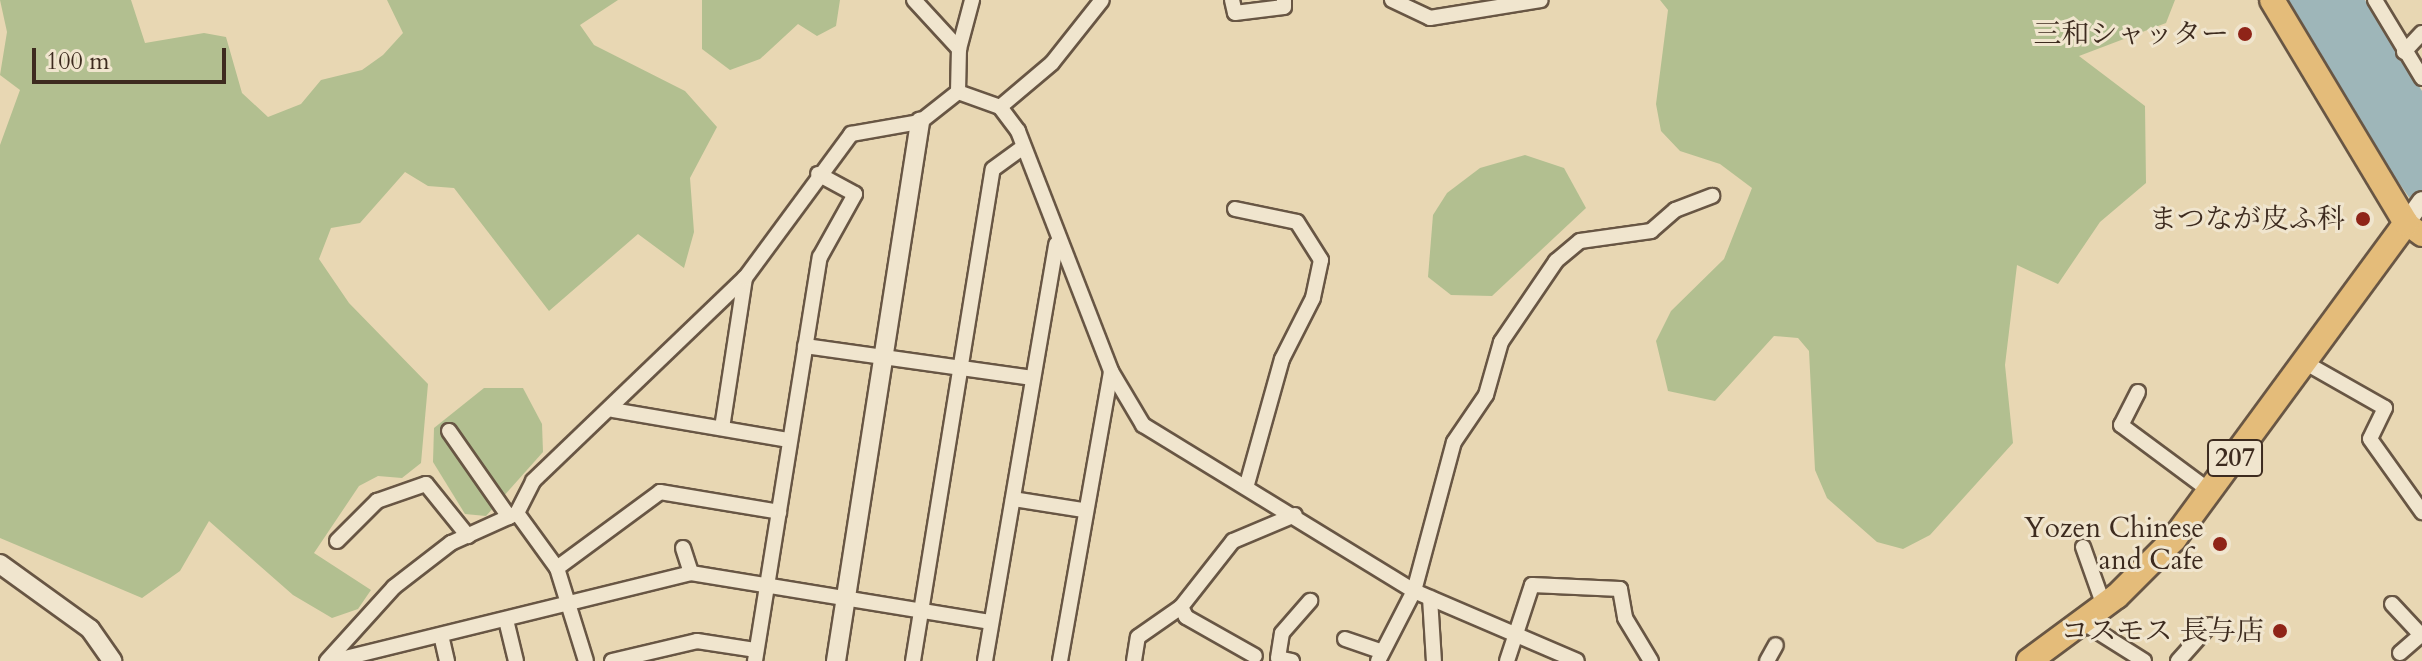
<!DOCTYPE html>
<meta charset="utf-8">
<style>
body{margin:0}
#map{position:relative;width:2422px;height:661px;overflow:hidden;background:#e8d7b3;font-family:Cardo,"Noto Serif JP",serif}
div>[style]{position:absolute}
[style*='--x']{left:calc(var(--x)*1px);top:calc(var(--y)*1px);width:calc(var(--w)*1px);rotate:calc(var(--a)*1deg)}
.green>*{inset:0;background:#b2bf90}
.water>*{inset:0;background:#9eb6b9}
.roads{filter:drop-shadow(2px 0 #685644) drop-shadow(-2px 0 #685644) drop-shadow(0 2px #685644) drop-shadow(0 -2px #685644)}
.minor>*{height:14px;margin:-7px;padding:0 7px;transform-origin:7px;border-radius:7px;background:#f0e5ce}
.tertiary>*{height:18px;margin:-9px;padding:0 9px;transform-origin:9px;border-radius:9px;background:#f0e5ce}
.primary>*{height:22px;margin:-11px;padding:0 11px;transform-origin:11px;border-radius:11px;background:#e4bc7a}
.trunk>*{height:24px;margin:-12px;padding:0 12px;transform-origin:12px;border-radius:12px;background:#e4bc7a}
.dots>*{width:22px;height:22px;translate:-50% -50%;box-sizing:border-box;border:4px solid #f0e5ce;border-radius:50%}
span{translate:-50% -50%;white-space:nowrap;text-align:center;line-height:1.15;-webkit-text-stroke:6px #f0e5ce;paint-order:stroke}
.shield-label span{padding:2px 6px;background:#f0e5ce;border:2px solid;border-radius:6px;-webkit-text-stroke-width:0}
.shield-label{font-size:26px;color:#3d2b1f;font-weight:700}
.poi-label{font-size:28px;color:#3d2b1f}
.right{translate:-100% -50%;text-align:right}
.scale{position:absolute;left:32px;top:48px;width:194px;height:36px;box-sizing:border-box;border:4px solid #3d2b1f;border-top:0;padding-left:10px;font-size:24px;line-height:28px;white-space:nowrap;color:#3d2b1f;-webkit-text-stroke:6px #f0e5ce;paint-order:stroke}
</style>
<div id="map">
<div class="green">
<div style="clip-path:polygon(0 0,131px 0,145px 43px,204px 33px,226px 37px,242px 93px,268px 117px,301px 104px,321px 80px,362px 70px,383px 55px,403px 33px,387px 0,618px 0,580px 25px,594px 45px,685px 91px,717px 127px,690px 178px,694px 232px,684px 268px,638px 234px,549px 311px,454px 188px,428px 186px,405px 172px,360px 223px,331px 228px,319px 259px,349px 303px,428px 384px,421px 463px,402px 478px,378px 476px,359px 486px,314px 553px,371px 590px,358px 609px,332px 618px,293px 595px,209px 521px,180px 571px,142px 598px,0 538px,0 145px,20px 90px,0 75px,7px 32px)"></div>
<div style="clip-path:polygon(702px 0,840px 0,836px 26px,817px 36px,798px 24px,760px 59px,730px 70px,702px 49px)"></div>
<div style="clip-path:polygon(1660px 0,2175px 0,2166px 23px,2079px 56px,2145px 106px,2146px 183px,2100px 222px,2058px 284px,2017px 265px,2005px 365px,2013px 443px,1930px 535px,1903px 549px,1877px 542px,1827px 498px,1815px 470px,1809px 351px,1798px 338px,1774px 336px,1715px 401px,1668px 391px,1656px 341px,1671px 311px,1724px 259px,1752px 188px,1720px 164px,1680px 151px,1661px 131px,1656px 104px,1668px 10px)"></div>
<div style="clip-path:polygon(1525px 155px,1564px 168px,1586px 208px,1492px 296px,1451px 295px,1428px 277px,1433px 215px,1447px 193px,1480px 168px)"></div>
<div style="clip-path:polygon(484px 388px,523px 388px,542px 424px,543px 452px,486px 516px,465px 514px,433px 462px,434px 428px)"></div>
</div>
<div class="water">
<div style="clip-path:polygon(2286px 0,2365px 0,2422px 91px,2422px 216px,2326px 78px)"></div>
</div>
<div class="roads">
<div class="minor">
<div style="--x:914;--y:0;--w:67;--a:47.4"></div>
<div style="--x:1232;--y:0;--w:13;--a:77"></div>
<div style="--x:1235;--y:13;--w:49;--a:-7"></div>
<div style="--x:1284;--y:7;--w:7;--a:-90"></div>
<div style="--x:1392;--y:0;--w:42;--a:25.3"></div>
<div style="--x:1430;--y:18;--w:112;--a:-9.2"></div>
<div style="--x:2375;--y:0;--w:91;--a:58.9"></div>
<div style="--x:2404;--y:52;--w:26;--a:-47"></div>
<div style="--x:958;--y:92;--w:43;--a:-88.7"></div>
<div style="--x:959;--y:49;--w:51;--a:-75.1"></div>
<div style="--x:1000;--y:107;--w:68;--a:-40.2"></div>
<div style="--x:1052;--y:63;--w:80;--a:-51.6"></div>
<div style="--x:1235;--y:209;--w:63;--a:11.8"></div>
<div style="--x:1297;--y:222;--w:45;--a:57.7"></div>
<div style="--x:1321;--y:260;--w:39;--a:102"></div>
<div style="--x:1313;--y:298;--w:68;--a:116.9"></div>
<div style="--x:1282;--y:359;--w:130;--a:105.6"></div>
<div style="--x:805;--y:346;--w:230;--a:8"></div>
<div style="--x:2304;--y:362;--w:93;--a:29.6"></div>
<div style="--x:2385;--y:408;--w:34;--a:116"></div>
<div style="--x:2370;--y:439;--w:90;--a:54.5"></div>
<div style="--x:2138;--y:392;--w:37;--a:117"></div>
<div style="--x:2121;--y:425;--w:111;--a:36.6"></div>
<div style="--x:613;--y:410;--w:179;--a:9.7"></div>
<div style="--x:722;--y:428;--w:152;--a:-81.3"></div>
<div style="--x:449;--y:431;--w:105;--a:55.1"></div>
<div style="--x:1013;--y:499;--w:71;--a:8.9"></div>
<div style="--x:517;--y:513;--w:68;--a:54"></div>
<div style="--x:557;--y:568;--w:97;--a:72.7"></div>
<div style="--x:337;--y:541;--w:57;--a:-45"></div>
<div style="--x:377;--y:501;--w:52;--a:-19.1"></div>
<div style="--x:426;--y:484;--w:67;--a:51.1"></div>
<div style="--x:2083;--y:547;--w:63;--a:70.4"></div>
<div style="--x:683;--y:548;--w:26;--a:72"></div>
<div style="--x:557;--y:568;--w:128;--a:-36.4"></div>
<div style="--x:660;--y:492;--w:121;--a:9.5"></div>
<div style="--x:1430;--y:598;--w:63;--a:86.4"></div>
<div style="--x:2392;--y:604;--w:42;--a:46.9"></div>
<div style="--x:1181;--y:607;--w:11;--a:63"></div>
<div style="--x:1186;--y:617;--w:79;--a:29.5"></div>
<div style="--x:506;--y:620;--w:42;--a:76.3"></div>
<div style="--x:2084;--y:623;--w:71;--a:32.3"></div>
<div style="--x:441;--y:635;--w:27;--a:77"></div>
<div style="--x:1345;--y:639;--w:39;--a:19"></div>
<div style="--x:2400;--y:653;--w:29;--a:-41"></div>
<div style="--x:327;--y:661;--w:100;--a:-47.8"></div>
<div style="--x:394;--y:587;--w:72;--a:-37.7"></div>
<div style="--x:451;--y:543;--w:72;--a:-24.4"></div>
<div style="--x:517;--y:513;--w:36;--a:-63"></div>
<div style="--x:533;--y:481;--w:294;--a:-43.8"></div>
<div style="--x:745;--y:278;--w:179;--a:-53.6"></div>
<div style="--x:851;--y:134;--w:70;--a:-9.9"></div>
<div style="--x:920;--y:122;--w:48;--a:-38.3"></div>
<div style="--x:958;--y:92;--w:45;--a:19.7"></div>
<div style="--x:1000;--y:107;--w:30;--a:53"></div>
<div style="--x:1018;--y:131;--w:257;--a:68.8"></div>
<div style="--x:1111;--y:371;--w:63;--a:59.3"></div>
<div style="--x:1143;--y:425;--w:318;--a:31.5"></div>
<div style="--x:1414;--y:591;--w:177;--a:23.2"></div>
<div style="--x:333;--y:661;--w:369;--a:-13.8"></div>
<div style="--x:691;--y:573;--w:304;--a:9.3"></div>
<div style="--x:612;--y:661;--w:87;--a:-13.2"></div>
<div style="--x:697;--y:641;--w:60;--a:8.7"></div>
<div style="--x:755;--y:661;--w:409;--a:-80.9"></div>
<div style="--x:820;--y:257;--w:72;--a:-60.9"></div>
<div style="--x:855;--y:194;--w:42;--a:-151.6"></div>
<div style="--x:913;--y:661;--w:498;--a:-80.8"></div>
<div style="--x:993;--y:169;--w:37;--a:-36"></div>
<div style="--x:985;--y:661;--w:423;--a:-80.3"></div>
<div style="--x:1060;--y:661;--w:294;--a:-80"></div>
<div style="--x:1134;--y:661;--w:24;--a:-81"></div>
<div style="--x:1138;--y:637;--w:52;--a:-34.9"></div>
<div style="--x:1181;--y:607;--w:84;--a:-51.8"></div>
<div style="--x:1233;--y:541;--w:67;--a:-22.8"></div>
<div style="--x:1292;--y:661;--w:14;--a:-168"></div>
<div style="--x:1278;--y:658;--w:25;--a:-81"></div>
<div style="--x:1282;--y:633;--w:43;--a:-48.8"></div>
<div style="--x:1378;--y:661;--w:79;--a:-62.8"></div>
<div style="--x:1414;--y:591;--w:154;--a:-75"></div>
<div style="--x:1454;--y:442;--w:57;--a:-55.8"></div>
<div style="--x:1486;--y:395;--w:55;--a:-74.2"></div>
<div style="--x:1501;--y:342;--w:98;--a:-55.8"></div>
<div style="--x:1556;--y:261;--w:31;--a:-40"></div>
<div style="--x:1580;--y:241;--w:72;--a:-8"></div>
<div style="--x:1651;--y:231;--w:32;--a:-41"></div>
<div style="--x:1675;--y:210;--w:40;--a:-21"></div>
<div style="--x:1507;--y:661;--w:80;--a:-71.8"></div>
<div style="--x:1532;--y:585;--w:88;--a:2.6"></div>
<div style="--x:1620;--y:589;--w:29;--a:80"></div>
<div style="--x:1625;--y:618;--w:50;--a:58.8"></div>
<div style="--x:1767;--y:661;--w:18;--a:-61"></div>
<div style="--x:2178;--y:661;--w:48;--a:-48.4"></div>
</div>
<div class="tertiary">
<div style="--x:2406;--y:223;--w:27;--a:-54"></div>
<div style="--x:0;--y:564;--w:111;--a:35.8"></div>
<div style="--x:90;--y:629;--w:39;--a:55"></div>
<div style="--x:836;--y:661;--w:546;--a:-81.14"></div>
</div>
<div class="primary">
<div style="--x:2406;--y:223;--w:20;--a:37"></div>
</div>
<div class="trunk">
<div style="--x:2029;--y:661;--w:109;--a:-36.5"></div>
<div style="--x:2117;--y:596;--w:81;--a:-45"></div>
<div style="--x:2174;--y:539;--w:392;--a:-53.7"></div>
<div style="--x:2406;--y:223;--w:260;--a:-121"></div>
</div>
</div>
<div class="dots">
<div style="left:2245px;top:34px;background:#8f2418"></div>
<div style="left:2363px;top:219px;background:#8f2418"></div>
<div style="left:2220px;top:544px;background:#8f2418"></div>
<div style="left:2280px;top:631px;background:#8f2418"></div>
</div>
<div class="shield-label">
<span style="left:2235px;top:458px">207</span>
</div>
<div class="poi-label">
<span class="right" style="left:2229px;top:34px">三和シャッター</span>
<span class="right" style="left:2345px;top:219px">まつなが皮ふ科</span>
<span class="right" style="left:2204px;top:544px">Yozen Chinese<br>and Cafe</span>
<span class="right" style="left:2264px;top:631px">コスモス 長与店</span>
</div>
<div class="scale">100 m</div>
</div>
